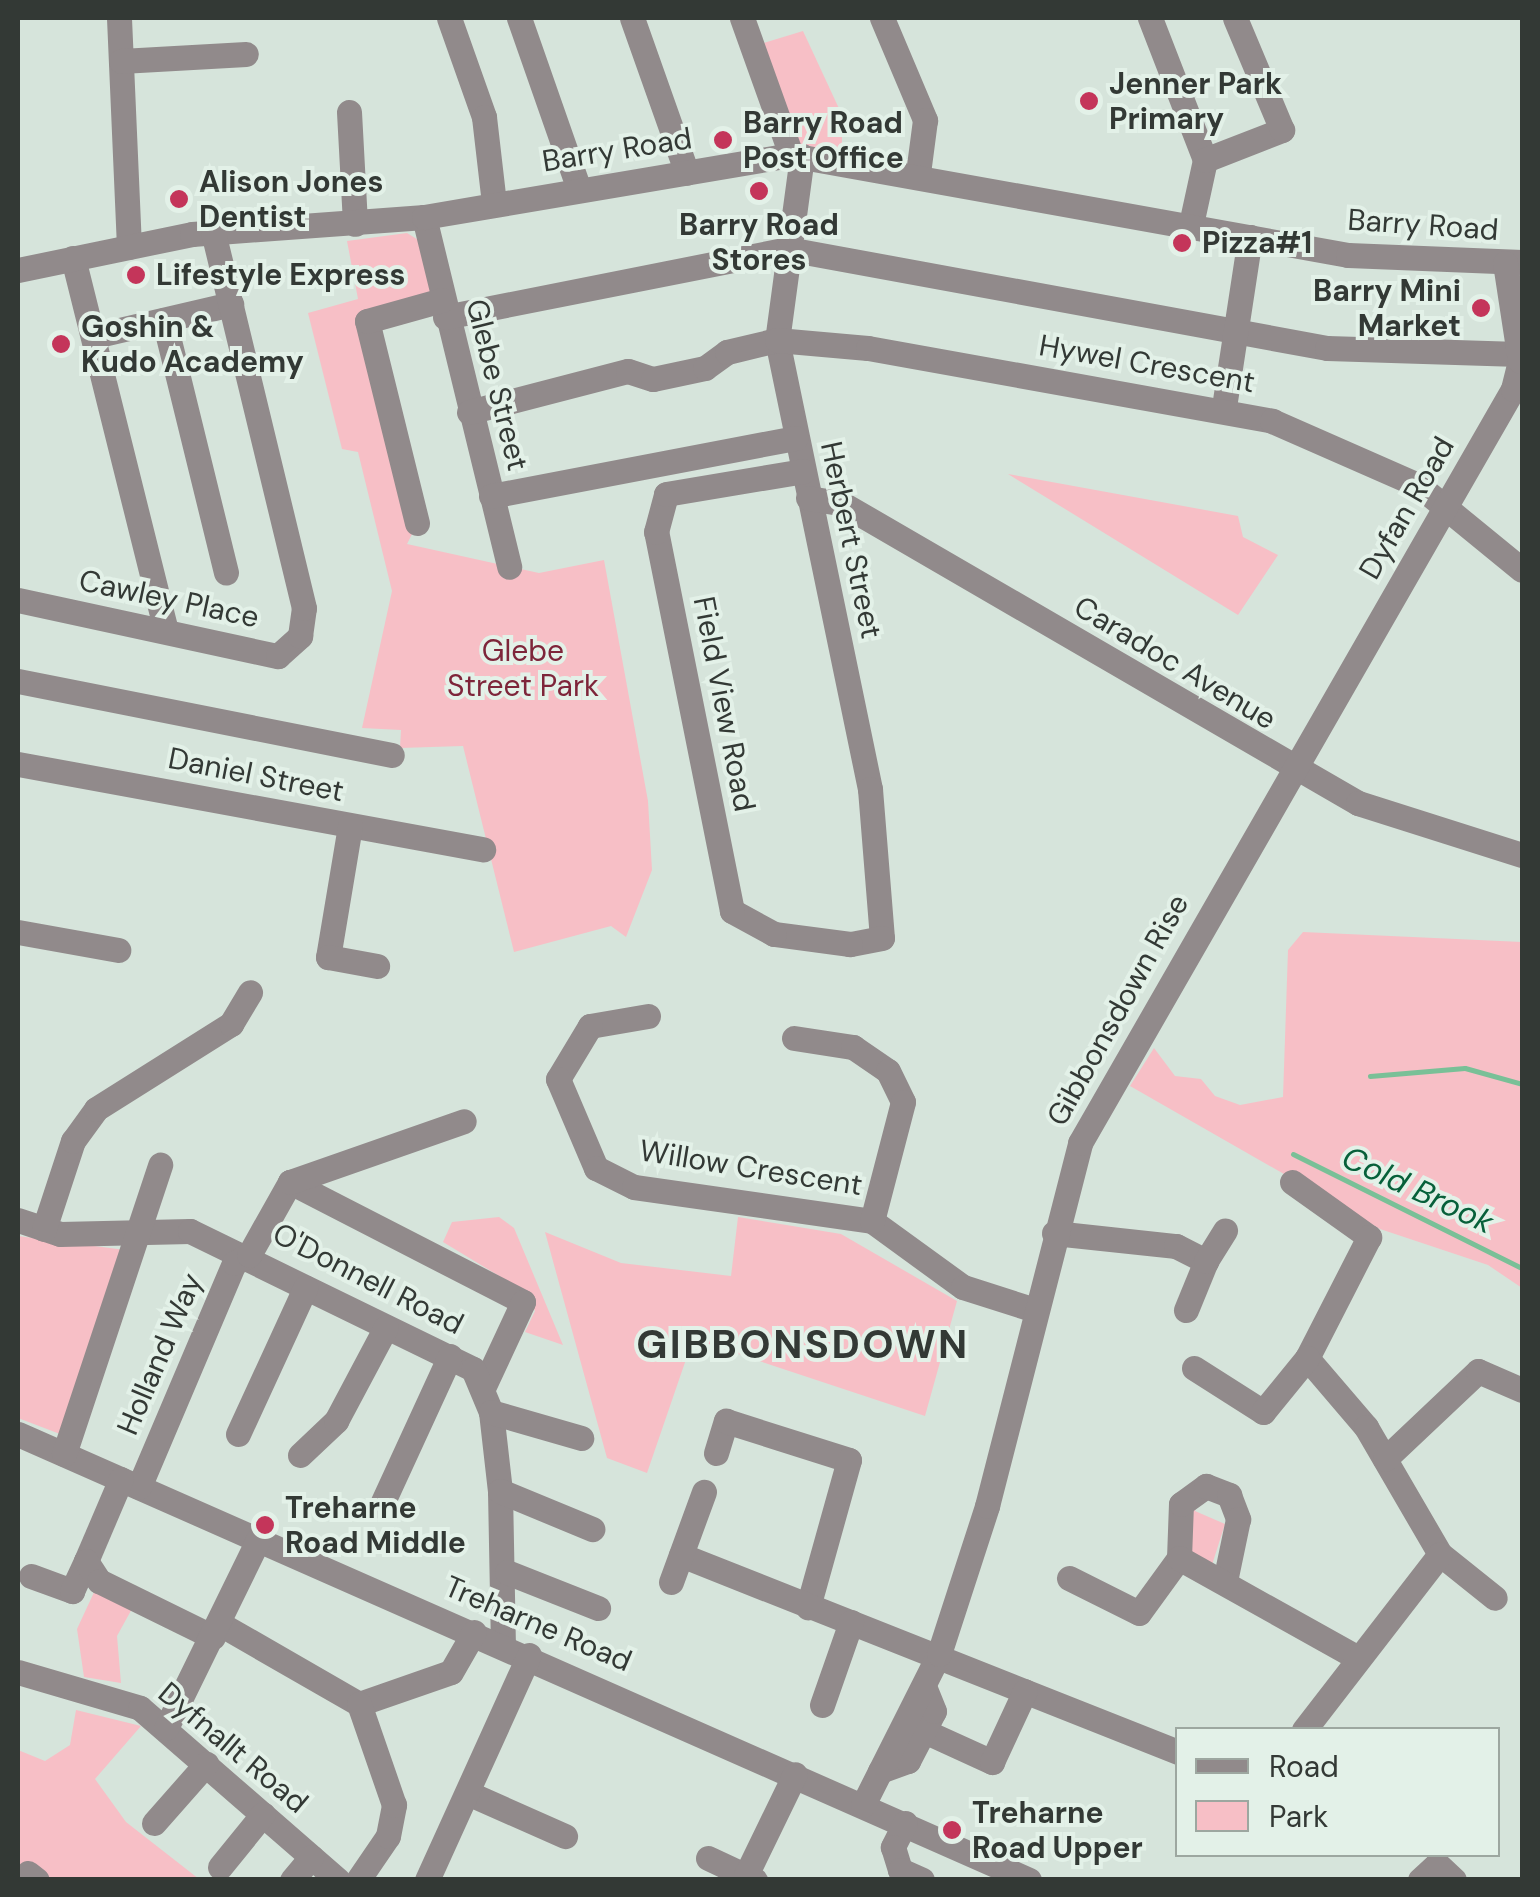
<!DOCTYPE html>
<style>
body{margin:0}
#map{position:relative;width:1540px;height:1897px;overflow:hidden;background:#d6e4db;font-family:"DM Sans",sans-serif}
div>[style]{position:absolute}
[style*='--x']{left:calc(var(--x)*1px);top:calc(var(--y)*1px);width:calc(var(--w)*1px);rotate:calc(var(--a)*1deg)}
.green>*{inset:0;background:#f7bfc6}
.stream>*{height:5px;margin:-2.5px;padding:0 2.5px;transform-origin:2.5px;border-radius:2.5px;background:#79c097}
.minor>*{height:25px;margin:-12.5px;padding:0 12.5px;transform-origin:12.5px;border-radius:12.5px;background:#918a8b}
.dots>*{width:28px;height:28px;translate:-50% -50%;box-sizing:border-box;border:5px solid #e3f1e8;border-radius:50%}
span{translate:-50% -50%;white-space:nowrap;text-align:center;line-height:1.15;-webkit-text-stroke:8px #e3f1e8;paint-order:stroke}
.poi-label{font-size:30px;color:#333935;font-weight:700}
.left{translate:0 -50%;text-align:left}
.right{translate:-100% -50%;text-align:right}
.street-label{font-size:30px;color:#333935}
.park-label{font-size:30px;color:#7e253a}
.water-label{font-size:32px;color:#07603a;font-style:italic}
.district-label{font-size:40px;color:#333935;font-weight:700;letter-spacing:2.5px}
.frame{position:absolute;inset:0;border:20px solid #333935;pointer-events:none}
.legend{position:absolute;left:1175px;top:1727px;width:325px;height:130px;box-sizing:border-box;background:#e3f1e8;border:2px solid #9da7a0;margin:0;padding:12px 18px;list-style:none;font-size:30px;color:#333935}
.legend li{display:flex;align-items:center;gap:20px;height:50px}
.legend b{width:50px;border:2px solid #9da7a0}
</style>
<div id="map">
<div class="green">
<div style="clip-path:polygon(803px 31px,842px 115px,842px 151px,792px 144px,757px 45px)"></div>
<div style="clip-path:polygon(407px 233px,420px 241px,432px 296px,362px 316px,413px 532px,407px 544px,539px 573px,604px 560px,648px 801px,652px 870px,626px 937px,611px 926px,514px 952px,463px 746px,400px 748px,401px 730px,362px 728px,392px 591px,358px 452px,342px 449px,308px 313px,358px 299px,347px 241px)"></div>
<div style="clip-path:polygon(1008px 474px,1238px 516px,1243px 537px,1278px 555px,1238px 615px)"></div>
<div style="clip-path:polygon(1303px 932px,1522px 942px,1522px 1288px,1488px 1265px,1380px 1229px,1130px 1086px,1154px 1048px,1175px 1076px,1201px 1079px,1215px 1096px,1240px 1105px,1283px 1097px,1288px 950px)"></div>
<div style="clip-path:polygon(499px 1217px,514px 1228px,563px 1345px,525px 1332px,535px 1311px,524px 1291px,443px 1242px,452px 1222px)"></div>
<div style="clip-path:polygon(738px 1217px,841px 1234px,957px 1301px,925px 1416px,693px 1339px,647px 1473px,607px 1458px,545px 1232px,621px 1263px,731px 1276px)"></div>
<div style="clip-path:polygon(18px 1236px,125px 1250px,60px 1434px,18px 1418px)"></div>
<div style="clip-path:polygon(1199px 1500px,1195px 1511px,1225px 1524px,1211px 1568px,1188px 1554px,1187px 1508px)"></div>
<div style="clip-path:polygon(96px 1588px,133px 1607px,117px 1636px,121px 1683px,84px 1677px,77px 1629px)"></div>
<div style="clip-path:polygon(76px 1710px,141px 1726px,95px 1779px,126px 1822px,199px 1879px,18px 1879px,18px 1750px,45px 1761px,70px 1745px)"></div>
</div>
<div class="stream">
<div style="--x:1370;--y:1076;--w:95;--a:-4.8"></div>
<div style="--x:1465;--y:1068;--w:59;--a:15.7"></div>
<div style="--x:1293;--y:1154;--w:256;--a:26.5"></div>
</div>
<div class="minor">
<div style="--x:119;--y:18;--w:229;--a:87.5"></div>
<div style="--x:449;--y:18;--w:105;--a:70.5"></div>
<div style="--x:484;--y:117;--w:87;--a:83.4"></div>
<div style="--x:519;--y:18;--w:181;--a:70.7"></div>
<div style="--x:632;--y:18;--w:164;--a:70.5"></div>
<div style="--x:742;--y:18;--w:145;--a:70.3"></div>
<div style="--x:882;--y:18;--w:111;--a:67.1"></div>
<div style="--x:925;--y:120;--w:53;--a:97.5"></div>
<div style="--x:1150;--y:18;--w:152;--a:68.8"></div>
<div style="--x:1205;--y:160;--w:66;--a:102.3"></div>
<div style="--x:121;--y:61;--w:125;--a:-3.2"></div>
<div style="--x:349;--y:112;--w:112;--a:86.9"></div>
<div style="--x:802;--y:156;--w:186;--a:97.7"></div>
<div style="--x:777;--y:340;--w:459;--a:78.3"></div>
<div style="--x:870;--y:789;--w:149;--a:85.4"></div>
<div style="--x:882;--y:938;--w:33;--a:169"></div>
<div style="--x:850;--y:944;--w:77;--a:-172.5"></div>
<div style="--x:774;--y:934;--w:48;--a:-151.3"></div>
<div style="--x:732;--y:911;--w:387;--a:-101.3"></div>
<div style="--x:656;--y:532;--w:39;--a:-75"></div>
<div style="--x:666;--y:494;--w:139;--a:-9.5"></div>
<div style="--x:1205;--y:160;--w:83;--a:-21.3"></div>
<div style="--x:1282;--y:130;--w:121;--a:-112.8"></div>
<div style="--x:424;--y:217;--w:360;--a:76.3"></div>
<div style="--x:73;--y:258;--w:384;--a:76"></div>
<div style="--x:18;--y:270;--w:178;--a:-11.7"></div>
<div style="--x:192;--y:234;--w:233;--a:-4.2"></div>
<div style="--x:424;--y:217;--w:372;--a:-9.6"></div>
<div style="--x:791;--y:155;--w:566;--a:10.18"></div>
<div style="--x:1348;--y:255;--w:174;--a:2.3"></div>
<div style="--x:445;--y:317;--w:350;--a:-11.2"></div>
<div style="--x:788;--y:249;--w:548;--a:10.41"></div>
<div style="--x:1327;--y:348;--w:192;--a:1.8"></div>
<div style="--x:164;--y:320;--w:260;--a:76.2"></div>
<div style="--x:94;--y:336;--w:141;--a:-13.1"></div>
<div style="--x:1224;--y:407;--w:172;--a:-81.3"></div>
<div style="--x:469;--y:412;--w:164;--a:-14.5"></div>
<div style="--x:628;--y:371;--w:26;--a:18"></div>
<div style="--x:653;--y:379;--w:53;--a:-11.9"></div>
<div style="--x:705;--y:368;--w:27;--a:-36"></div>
<div style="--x:727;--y:352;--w:51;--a:-13.5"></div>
<div style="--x:777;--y:340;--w:91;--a:5"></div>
<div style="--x:868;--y:348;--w:411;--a:10.2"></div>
<div style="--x:1272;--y:421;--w:159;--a:23.7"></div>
<div style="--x:1418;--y:485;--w:134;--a:39.3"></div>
<div style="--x:491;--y:496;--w:310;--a:-10.8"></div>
<div style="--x:808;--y:498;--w:33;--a:9"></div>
<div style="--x:841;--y:503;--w:598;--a:30.13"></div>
<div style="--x:1358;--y:803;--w:172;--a:17.6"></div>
<div style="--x:417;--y:523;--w:208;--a:-103.9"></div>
<div style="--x:367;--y:321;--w:78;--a:-15.6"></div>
<div style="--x:18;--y:600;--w:266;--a:12.2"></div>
<div style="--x:278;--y:656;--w:30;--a:-42"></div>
<div style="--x:300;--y:636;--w:28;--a:-82"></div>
<div style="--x:304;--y:608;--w:387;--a:-103.6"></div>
<div style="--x:18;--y:681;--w:381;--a:11.2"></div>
<div style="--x:18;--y:764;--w:473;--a:10.4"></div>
<div style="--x:350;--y:826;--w:133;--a:99.5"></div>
<div style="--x:328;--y:957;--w:50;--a:10.4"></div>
<div style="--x:18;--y:932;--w:102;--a:10.2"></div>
<div style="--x:648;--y:1016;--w:59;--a:170.2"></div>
<div style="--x:590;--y:1026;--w:62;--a:121.1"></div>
<div style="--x:558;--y:1079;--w:97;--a:66.9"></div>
<div style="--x:596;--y:1168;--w:42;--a:26.6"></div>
<div style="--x:634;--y:1187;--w:240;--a:8.1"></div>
<div style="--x:872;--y:1221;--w:112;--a:36"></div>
<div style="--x:963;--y:1287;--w:72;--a:17.7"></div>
<div style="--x:794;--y:1038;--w:60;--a:8.7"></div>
<div style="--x:853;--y:1047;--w:42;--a:34.4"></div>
<div style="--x:888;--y:1071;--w:34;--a:64"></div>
<div style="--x:903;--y:1102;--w:123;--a:104.6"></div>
<div style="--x:290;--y:1182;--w:262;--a:27.2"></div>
<div style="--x:523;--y:1302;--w:93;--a:114.9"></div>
<div style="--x:1292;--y:1182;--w:95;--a:35.5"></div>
<div style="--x:1369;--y:1237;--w:136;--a:117.1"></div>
<div style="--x:1307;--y:1358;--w:91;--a:49.5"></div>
<div style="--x:1366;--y:1427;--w:147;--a:59.8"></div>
<div style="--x:1440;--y:1554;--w:70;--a:38.7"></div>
<div style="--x:18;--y:1220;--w:44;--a:18.4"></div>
<div style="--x:60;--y:1234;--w:130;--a:-1.3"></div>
<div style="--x:190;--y:1231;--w:315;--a:26"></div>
<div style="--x:473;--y:1369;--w:47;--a:67.3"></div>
<div style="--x:491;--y:1412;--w:80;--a:83.5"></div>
<div style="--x:500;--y:1491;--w:153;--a:88.9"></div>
<div style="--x:44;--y:1229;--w:93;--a:-71.8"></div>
<div style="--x:73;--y:1141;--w:39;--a:-54"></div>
<div style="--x:96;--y:1109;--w:160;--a:-32.2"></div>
<div style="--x:231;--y:1024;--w:37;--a:-59"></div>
<div style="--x:1054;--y:1233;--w:123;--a:6.1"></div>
<div style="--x:1176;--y:1246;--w:34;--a:27"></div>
<div style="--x:1206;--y:1261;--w:53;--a:112.2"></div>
<div style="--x:1206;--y:1261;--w:36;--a:-58"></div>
<div style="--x:1194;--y:1368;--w:82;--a:32.5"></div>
<div style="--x:1263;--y:1412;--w:70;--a:-50.8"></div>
<div style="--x:491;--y:1412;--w:94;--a:16.1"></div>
<div style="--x:18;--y:1434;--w:1105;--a:23.8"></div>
<div style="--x:238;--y:1434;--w:161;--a:-65.3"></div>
<div style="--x:716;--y:1453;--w:34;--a:-73"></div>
<div style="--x:726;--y:1421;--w:129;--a:17.6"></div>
<div style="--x:849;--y:1460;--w:153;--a:105.6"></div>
<div style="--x:64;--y:1454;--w:305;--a:-71.6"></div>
<div style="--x:300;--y:1455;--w:50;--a:-43.4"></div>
<div style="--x:336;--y:1421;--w:106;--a:-62"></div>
<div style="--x:1385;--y:1459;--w:128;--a:-43.4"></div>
<div style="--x:1478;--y:1371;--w:48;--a:23.4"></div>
<div style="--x:139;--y:1487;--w:243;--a:-67"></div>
<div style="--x:234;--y:1263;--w:17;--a:-28"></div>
<div style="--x:249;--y:1255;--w:84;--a:-60.7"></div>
<div style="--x:290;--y:1182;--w:184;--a:-19.3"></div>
<div style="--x:500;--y:1491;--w:100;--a:22.4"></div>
<div style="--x:381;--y:1506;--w:165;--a:-65.3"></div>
<div style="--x:681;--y:1555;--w:535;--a:21.62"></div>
<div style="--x:1179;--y:1558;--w:54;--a:-87.9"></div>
<div style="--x:1181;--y:1504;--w:31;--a:-36"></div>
<div style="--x:1206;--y:1486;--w:25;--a:21"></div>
<div style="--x:1229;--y:1495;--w:26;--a:69"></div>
<div style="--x:1238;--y:1519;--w:63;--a:101.8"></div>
<div style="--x:86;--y:1561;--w:89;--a:-66.9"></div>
<div style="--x:507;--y:1572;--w:98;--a:21.6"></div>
<div style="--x:31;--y:1576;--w:44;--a:20.1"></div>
<div style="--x:72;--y:1591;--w:33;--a:-65"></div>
<div style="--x:86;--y:1561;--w:24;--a:57"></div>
<div style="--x:99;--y:1581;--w:127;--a:26.2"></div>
<div style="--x:1069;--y:1578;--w:78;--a:26.6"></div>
<div style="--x:1139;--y:1613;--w:68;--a:-54"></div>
<div style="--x:1179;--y:1558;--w:205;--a:29.2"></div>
<div style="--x:671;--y:1582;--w:96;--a:-69.9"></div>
<div style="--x:220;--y:1624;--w:160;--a:29.9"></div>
<div style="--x:359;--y:1704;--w:97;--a:-19.2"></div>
<div style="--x:451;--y:1672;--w:46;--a:-60.1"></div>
<div style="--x:18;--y:1672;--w:127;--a:16.4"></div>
<div style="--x:140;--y:1708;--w:262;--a:41"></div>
<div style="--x:822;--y:1705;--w:88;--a:-70.7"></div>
<div style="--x:166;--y:1728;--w:212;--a:-63.9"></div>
<div style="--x:1304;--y:1730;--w:222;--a:-52.3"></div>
<div style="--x:935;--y:1736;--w:63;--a:24.5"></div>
<div style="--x:992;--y:1762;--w:78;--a:-65.1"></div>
<div style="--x:880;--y:1771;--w:30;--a:-20"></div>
<div style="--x:908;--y:1761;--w:56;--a:-62.5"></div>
<div style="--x:934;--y:1711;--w:27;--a:-112"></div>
<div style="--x:470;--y:1794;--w:104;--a:23.9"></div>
<div style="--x:863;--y:1805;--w:169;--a:-63.3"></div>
<div style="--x:939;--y:1654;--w:156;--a:-72"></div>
<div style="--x:987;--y:1506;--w:375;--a:-75.6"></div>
<div style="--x:1080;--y:1143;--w:869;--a:-60.13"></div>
<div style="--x:1513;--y:389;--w:29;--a:-76"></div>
<div style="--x:1520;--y:361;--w:99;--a:-98.7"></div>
<div style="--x:154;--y:1823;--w:79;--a:-48.6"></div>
<div style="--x:905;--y:1823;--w:27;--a:117"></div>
<div style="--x:893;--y:1847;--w:24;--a:73"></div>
<div style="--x:900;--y:1870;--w:24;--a:24"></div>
<div style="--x:708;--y:1858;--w:52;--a:25.1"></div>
<div style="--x:220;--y:1867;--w:68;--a:-50.9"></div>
<div style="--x:28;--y:1873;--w:11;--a:38"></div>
<div style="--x:746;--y:1875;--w:112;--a:-64.1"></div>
<div style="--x:292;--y:1880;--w:30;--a:-50"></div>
<div style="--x:358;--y:1880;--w:53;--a:-55.7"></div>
<div style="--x:388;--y:1836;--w:32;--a:-79"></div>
<div style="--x:394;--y:1805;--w:107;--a:-109.1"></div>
<div style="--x:427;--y:1880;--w:247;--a:-65.6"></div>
<div style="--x:1420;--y:1880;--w:23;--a:-43"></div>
<div style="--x:1437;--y:1864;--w:23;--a:43"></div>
</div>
<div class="dots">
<div style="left:1089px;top:101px;background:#c4355a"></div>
<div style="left:723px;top:140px;background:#c4355a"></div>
<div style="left:759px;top:191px;background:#c4355a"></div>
<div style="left:179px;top:199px;background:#c4355a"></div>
<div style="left:1182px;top:243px;background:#c4355a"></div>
<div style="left:136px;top:275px;background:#c4355a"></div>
<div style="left:1481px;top:308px;background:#c4355a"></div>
<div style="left:61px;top:344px;background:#c4355a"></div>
<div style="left:265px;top:1525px;background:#c4355a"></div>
<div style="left:952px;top:1830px;background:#c4355a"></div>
</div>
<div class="poi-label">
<span class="left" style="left:1109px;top:101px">Jenner Park<br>Primary</span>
<span class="left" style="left:743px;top:140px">Barry Road<br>Post Office</span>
<span class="left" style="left:199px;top:199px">Alison Jones<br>Dentist</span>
<span style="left:759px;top:242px">Barry Road<br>Stores</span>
<span class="left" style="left:1202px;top:243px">Pizza#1</span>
<span class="left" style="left:156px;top:275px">Lifestyle Express</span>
<span class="right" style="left:1461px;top:308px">Barry Mini<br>Market</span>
<span class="left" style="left:81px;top:344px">Goshin &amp;<br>Kudo Academy</span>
<span class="left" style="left:285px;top:1525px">Treharne<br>Road Middle</span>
<span class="left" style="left:972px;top:1830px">Treharne<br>Road Upper</span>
</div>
<div class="street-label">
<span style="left:617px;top:150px;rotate:-9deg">Barry Road</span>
<span style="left:1423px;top:225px;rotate:4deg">Barry Road</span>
<span style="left:1147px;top:364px;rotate:10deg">Hywel Crescent</span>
<span style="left:497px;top:385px;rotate:76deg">Glebe Street</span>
<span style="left:1407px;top:508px;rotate:-60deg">Dyfan Road</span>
<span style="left:851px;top:540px;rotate:78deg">Herbert Street</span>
<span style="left:169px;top:599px;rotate:12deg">Cawley Place</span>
<span style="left:1175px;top:663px;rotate:31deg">Caradoc Avenue</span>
<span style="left:724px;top:704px;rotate:79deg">Field View Road</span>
<span style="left:256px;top:775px;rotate:11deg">Daniel Street</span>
<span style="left:1118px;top:1010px;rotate:-61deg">Gibbonsdown Rise</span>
<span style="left:751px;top:1168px;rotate:9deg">Willow Crescent</span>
<span style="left:368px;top:1279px;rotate:27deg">O'Donnell Road</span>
<span style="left:160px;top:1354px;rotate:-67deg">Holland Way</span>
<span style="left:538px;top:1624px;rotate:23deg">Treharne Road</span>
<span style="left:233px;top:1748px;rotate:40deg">Dyfnallt Road</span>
</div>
<div class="park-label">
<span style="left:523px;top:668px">Glebe<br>Street Park</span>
</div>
<div class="water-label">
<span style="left:1418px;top:1190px;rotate:25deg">Cold Brook</span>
</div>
<div class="district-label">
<span style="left:803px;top:1344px">GIBBONSDOWN</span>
</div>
<div class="frame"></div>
<ul class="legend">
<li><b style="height:12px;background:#918a8b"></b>Road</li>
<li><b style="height:28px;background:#f7bfc6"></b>Park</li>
</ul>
</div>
